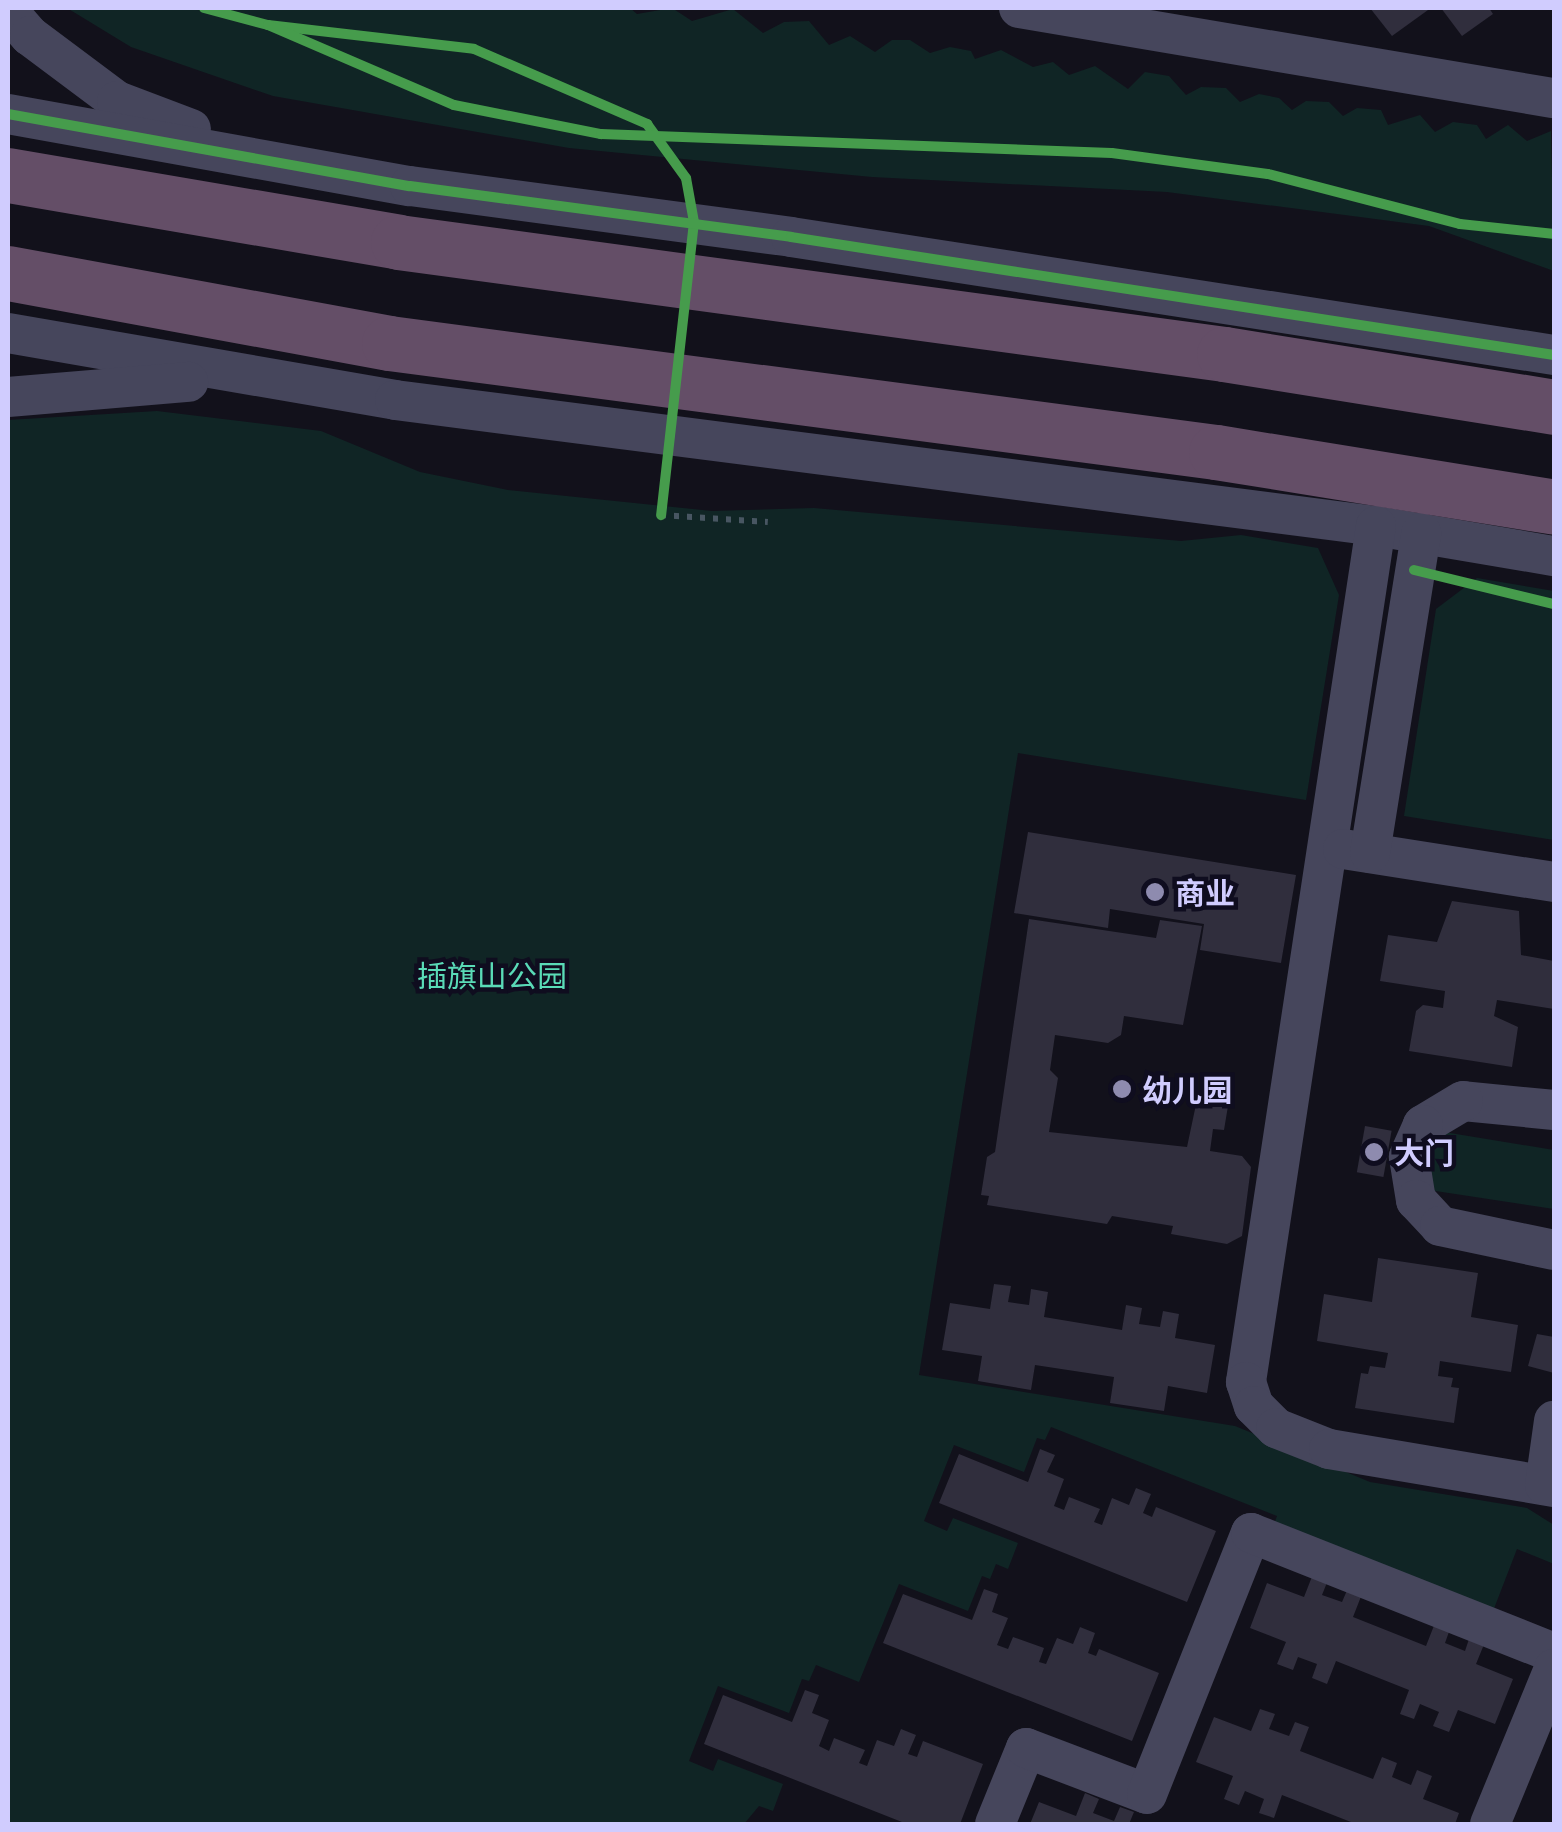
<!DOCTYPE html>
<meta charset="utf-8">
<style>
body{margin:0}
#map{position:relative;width:1562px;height:1832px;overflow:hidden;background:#12111b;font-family:"Exo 2","Noto Sans SC",sans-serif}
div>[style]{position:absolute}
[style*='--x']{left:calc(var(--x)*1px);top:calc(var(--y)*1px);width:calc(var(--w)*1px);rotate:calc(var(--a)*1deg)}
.green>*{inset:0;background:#102525}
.building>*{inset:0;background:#302e3d;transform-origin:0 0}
.path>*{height:6px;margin-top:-3px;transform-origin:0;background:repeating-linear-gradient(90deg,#485662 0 5px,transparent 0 13px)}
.minor>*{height:40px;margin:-20px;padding:0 20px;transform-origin:20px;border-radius:20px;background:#46465c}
.highway>*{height:55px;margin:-27.5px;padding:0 27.5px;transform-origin:27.5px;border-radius:27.5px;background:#644e67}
.cycleway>*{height:10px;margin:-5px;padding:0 5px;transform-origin:5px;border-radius:5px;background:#469c4c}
.dots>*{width:28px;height:28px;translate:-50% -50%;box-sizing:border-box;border:5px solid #0f0d1f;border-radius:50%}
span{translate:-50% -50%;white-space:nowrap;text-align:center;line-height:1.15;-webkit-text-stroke:9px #0f0d1f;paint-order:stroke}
.poi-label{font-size:30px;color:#d0ccfe;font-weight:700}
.left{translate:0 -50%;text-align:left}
.park-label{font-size:30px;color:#5adbb7}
.frame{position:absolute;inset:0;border:10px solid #d0ccfe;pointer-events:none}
</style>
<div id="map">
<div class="green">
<div style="clip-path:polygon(67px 8px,630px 8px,637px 14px,672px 8px,692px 21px,733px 9px,763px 33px,784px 22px,809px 21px,829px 45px,850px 36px,875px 52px,892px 40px,910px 40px,930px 53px,950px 47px,971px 51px,975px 59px,1001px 50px,1033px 67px,1053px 62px,1069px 75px,1095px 66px,1128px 89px,1145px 72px,1169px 76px,1186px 95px,1201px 87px,1226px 88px,1240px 102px,1259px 94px,1279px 98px,1292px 110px,1306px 101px,1329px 102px,1343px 116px,1357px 108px,1381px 110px,1388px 125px,1420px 115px,1435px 132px,1453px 122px,1477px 125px,1486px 139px,1508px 125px,1527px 141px,1551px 131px,1554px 271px,1429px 226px,1167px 192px,872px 177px,569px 148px,273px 96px,131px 47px)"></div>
<div style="clip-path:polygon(157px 411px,321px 431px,420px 472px,508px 490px,712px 511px,814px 508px,1181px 541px,1241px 535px,1318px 548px,1339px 595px,1306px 800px,1018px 753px,919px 1375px,1235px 1426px,1370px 1482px,1527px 1508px,1554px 1525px,1554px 1564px,1517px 1549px,1490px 1619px,1271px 1532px,1277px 1516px,1051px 1427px,1045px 1440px,1037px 1438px,1024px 1472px,954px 1445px,924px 1521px,947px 1531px,953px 1518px,1018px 1543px,1008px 1569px,996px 1564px,990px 1579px,982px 1576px,968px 1611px,899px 1584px,859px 1682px,816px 1665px,809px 1681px,802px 1679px,789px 1713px,718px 1686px,689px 1761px,713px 1771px,718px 1759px,783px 1784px,773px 1811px,759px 1806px,744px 1824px,8px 1824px,8px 420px)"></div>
<div style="clip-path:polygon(1477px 578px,1554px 591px,1554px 840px,1404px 816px,1436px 609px)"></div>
<div style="clip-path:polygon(1438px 1131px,1554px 1150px,1554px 1209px,1429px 1190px,1424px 1177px)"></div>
</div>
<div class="building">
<div style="clip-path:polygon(1370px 8px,1427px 8px,1428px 10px,1392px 36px)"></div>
<div style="clip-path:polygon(1441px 8px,1489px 8px,1493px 14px,1462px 36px)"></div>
<div style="clip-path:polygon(1028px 832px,1296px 875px,1281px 963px,1200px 950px,1204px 924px,1110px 909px,1108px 928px,1014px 913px)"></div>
<div style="clip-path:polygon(1452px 901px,1519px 911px,1521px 955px,1554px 961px,1554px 1009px,1497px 1000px,1494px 1016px,1518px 1027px,1512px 1067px,1409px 1051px,1416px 1011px,1423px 1005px,1443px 1008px,1445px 991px,1380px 981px,1388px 935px,1437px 942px)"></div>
<div style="clip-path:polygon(1029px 919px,1156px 938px,1160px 920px,1202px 926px,1183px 1025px,1124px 1016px,1121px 1035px,1108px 1043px,1055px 1035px,1050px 1070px,1058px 1078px,1049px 1132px,1187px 1147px,1198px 1095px,1229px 1100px,1224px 1130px,1213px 1129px,1210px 1151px,1242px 1156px,1251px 1167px,1242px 1236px,1227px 1244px,1171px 1234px,1173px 1226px,1112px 1216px,1107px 1224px,987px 1205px,989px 1196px,981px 1195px,987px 1157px,995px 1152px)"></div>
<div style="left:1365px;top:1126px;width:27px;height:47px;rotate:10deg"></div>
<div style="clip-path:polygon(1378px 1258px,1478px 1273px,1471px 1317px,1518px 1325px,1511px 1372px,1440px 1361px,1438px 1376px,1453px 1378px,1451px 1387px,1459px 1388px,1454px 1423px,1355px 1408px,1361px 1373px,1368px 1374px,1370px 1366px,1385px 1368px,1388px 1353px,1317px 1341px,1324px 1294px,1372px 1302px)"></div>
<div style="clip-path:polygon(994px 1284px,1011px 1286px,1008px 1302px,1029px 1305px,1031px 1289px,1048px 1292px,1044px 1317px,1122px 1330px,1126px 1305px,1142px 1308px,1139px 1324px,1160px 1327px,1163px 1311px,1179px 1314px,1175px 1338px,1215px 1345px,1207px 1393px,1168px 1386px,1164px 1411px,1110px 1403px,1114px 1377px,1035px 1365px,1031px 1390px,978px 1381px,982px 1356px,942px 1350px,950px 1303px,990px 1309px)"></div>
<div style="clip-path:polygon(1537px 1334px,1554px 1337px,1554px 1373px,1528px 1366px)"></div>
<div style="clip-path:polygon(1040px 1449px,1055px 1455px,1047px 1472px,1064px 1479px,1054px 1506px,1064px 1510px,1069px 1497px,1100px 1509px,1094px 1522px,1102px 1525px,1112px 1498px,1129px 1505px,1136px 1488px,1151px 1494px,1143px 1513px,1152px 1517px,1156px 1507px,1216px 1531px,1187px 1602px,939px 1503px,959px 1454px,1028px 1482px)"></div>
<div style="clip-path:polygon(1313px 1574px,1328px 1580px,1322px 1595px,1342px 1602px,1348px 1588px,1362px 1594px,1353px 1617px,1426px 1646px,1435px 1623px,1450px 1629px,1445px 1643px,1465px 1651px,1470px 1636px,1485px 1642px,1476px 1664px,1513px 1679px,1495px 1724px,1458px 1710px,1449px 1732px,1433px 1726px,1439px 1712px,1420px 1704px,1414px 1719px,1400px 1714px,1409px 1690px,1336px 1661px,1327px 1684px,1312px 1678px,1317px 1664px,1298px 1657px,1293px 1670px,1277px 1664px,1286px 1642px,1250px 1628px,1267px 1583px,1304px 1597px)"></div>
<div style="clip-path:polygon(984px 1589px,998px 1594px,992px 1612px,1008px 1618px,997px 1645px,1008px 1649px,1013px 1637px,1044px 1648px,1039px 1662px,1046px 1664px,1057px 1638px,1073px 1644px,1080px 1627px,1095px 1633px,1088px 1653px,1096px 1656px,1099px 1649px,1159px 1673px,1132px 1741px,883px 1643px,903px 1594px,972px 1620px)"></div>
<div style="clip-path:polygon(805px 1690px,819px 1695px,812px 1713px,829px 1720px,819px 1746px,829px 1751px,834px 1738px,865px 1750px,859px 1763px,867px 1766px,877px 1740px,894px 1746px,901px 1729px,916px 1735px,908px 1754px,917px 1757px,923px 1741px,983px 1764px,960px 1824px,907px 1824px,704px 1744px,723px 1695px,792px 1722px)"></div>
<div style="clip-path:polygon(1260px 1709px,1275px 1714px,1269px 1729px,1289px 1736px,1295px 1722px,1309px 1727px,1300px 1751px,1373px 1779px,1382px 1757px,1397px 1763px,1392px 1777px,1411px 1785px,1417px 1770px,1432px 1776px,1423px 1799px,1459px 1813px,1455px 1824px,1356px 1824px,1282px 1795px,1274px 1818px,1259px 1813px,1264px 1799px,1245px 1791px,1239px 1805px,1224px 1799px,1233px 1776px,1196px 1762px,1214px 1717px,1251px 1731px)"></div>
<div style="clip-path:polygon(1085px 1793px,1099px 1799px,1093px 1813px,1114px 1821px,1120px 1807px,1134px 1812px,1129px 1824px,1030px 1824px,1039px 1802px,1076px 1816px)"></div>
</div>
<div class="path">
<div style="--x:661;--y:515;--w:107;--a:3.7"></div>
</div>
<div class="minor">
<div style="--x:1019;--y:8;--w:541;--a:9.58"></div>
<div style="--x:8;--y:11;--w:33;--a:49"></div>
<div style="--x:30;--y:36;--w:109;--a:36.8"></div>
<div style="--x:117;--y:101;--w:79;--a:20.7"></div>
<div style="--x:8;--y:114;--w:408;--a:10.2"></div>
<div style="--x:410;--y:186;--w:384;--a:7.6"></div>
<div style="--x:791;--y:237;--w:772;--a:8.79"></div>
<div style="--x:8;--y:333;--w:393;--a:9.8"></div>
<div style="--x:395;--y:400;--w:989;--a:7.32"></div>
<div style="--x:1376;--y:526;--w:181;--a:9.6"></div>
<div style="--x:8;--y:397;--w:181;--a:-4.8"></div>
<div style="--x:1376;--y:526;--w:866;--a:98.64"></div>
<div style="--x:1246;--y:1382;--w:25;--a:72"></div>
<div style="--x:1254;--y:1406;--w:31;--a:45"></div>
<div style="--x:1276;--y:1428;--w:57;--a:21.6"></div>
<div style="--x:1329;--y:1449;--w:228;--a:9.6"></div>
<div style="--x:1343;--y:849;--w:214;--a:8.9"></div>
<div style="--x:1370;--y:853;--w:324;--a:-80.9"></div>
<div style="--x:1554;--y:1110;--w:91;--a:-174.4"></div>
<div style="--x:1463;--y:1101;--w:47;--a:149"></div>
<div style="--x:1423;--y:1125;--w:35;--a:114"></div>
<div style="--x:1409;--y:1157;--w:44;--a:80.8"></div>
<div style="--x:1416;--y:1200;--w:35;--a:47"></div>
<div style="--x:1440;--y:1226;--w:116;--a:11.9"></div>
<div style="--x:1545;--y:1485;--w:65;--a:-82"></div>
<div style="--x:995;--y:1824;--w:82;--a:-67.8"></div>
<div style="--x:1026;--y:1748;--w:129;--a:20.8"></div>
<div style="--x:1147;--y:1794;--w:281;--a:-68.3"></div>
<div style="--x:1251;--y:1533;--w:326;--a:21.6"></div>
<div style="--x:1490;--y:1824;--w:168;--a:-67.6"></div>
</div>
<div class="highway">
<div style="--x:8;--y:175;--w:396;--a:9.7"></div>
<div style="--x:398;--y:242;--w:834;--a:7.72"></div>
<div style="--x:1224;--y:354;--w:334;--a:9.1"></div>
<div style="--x:8;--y:273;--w:387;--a:10.4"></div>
<div style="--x:389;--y:343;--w:834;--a:7.51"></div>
<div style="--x:1216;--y:452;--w:342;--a:9.2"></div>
</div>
<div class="cycleway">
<div style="--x:204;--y:8;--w:66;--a:14.9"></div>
<div style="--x:268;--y:25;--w:207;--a:6.6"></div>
<div style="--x:474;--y:49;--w:189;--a:23.4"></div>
<div style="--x:647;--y:124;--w:67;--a:54.2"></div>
<div style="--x:686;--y:178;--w:45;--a:79.7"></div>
<div style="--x:694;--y:222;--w:295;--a:96.4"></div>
<div style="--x:268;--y:25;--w:202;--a:23.3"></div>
<div style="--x:454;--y:105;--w:150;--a:11.2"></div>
<div style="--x:601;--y:134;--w:511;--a:2.13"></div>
<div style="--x:1112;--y:153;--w:157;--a:7.7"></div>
<div style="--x:1268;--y:174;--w:198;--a:14.6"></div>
<div style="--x:1460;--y:224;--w:95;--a:6.1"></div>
<div style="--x:8;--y:114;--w:408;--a:10.2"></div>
<div style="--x:410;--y:186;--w:384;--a:7.6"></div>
<div style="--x:791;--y:237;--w:772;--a:8.79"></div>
<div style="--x:1414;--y:570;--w:144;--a:13.7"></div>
</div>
<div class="dots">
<div style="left:1155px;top:892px;background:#8e8baf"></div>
<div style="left:1122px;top:1089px;background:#8e8baf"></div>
<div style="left:1374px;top:1152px;background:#8e8baf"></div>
</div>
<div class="poi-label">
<span class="left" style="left:1175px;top:892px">商业</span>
<span class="left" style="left:1142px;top:1089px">幼儿园</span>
<span class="left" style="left:1394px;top:1152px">大门</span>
</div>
<div class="park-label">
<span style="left:492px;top:975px">插旗山公园</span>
</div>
<div class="frame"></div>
</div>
